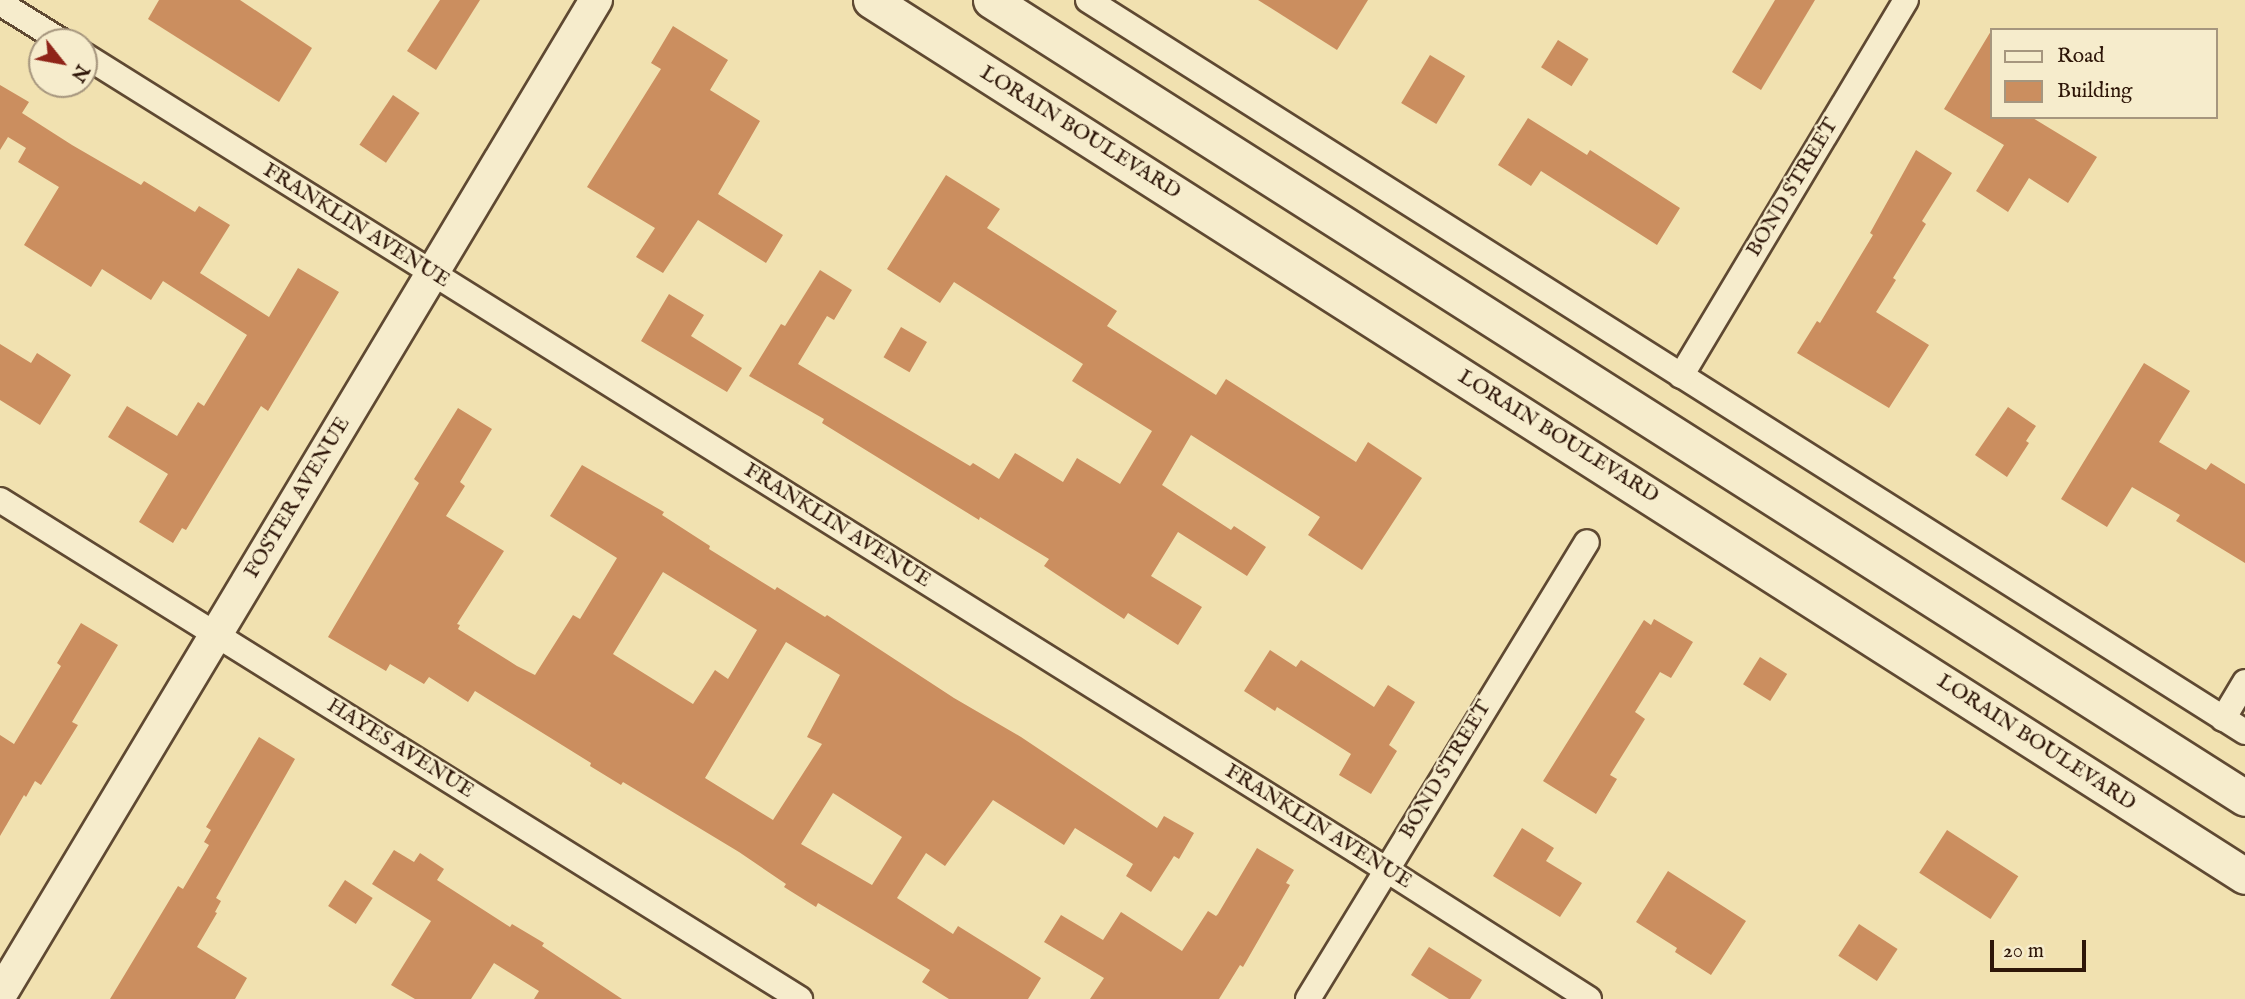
<!DOCTYPE html>
<style>
body{margin:0}
#map{position:relative;width:2245px;height:999px;overflow:hidden;background:#f1e1b0;font-family:"IM FELL English",serif}
div>[style]{position:absolute}
[style*='--x']{left:calc(var(--x)*1px);top:calc(var(--y)*1px);width:calc(var(--w)*1px);rotate:calc(var(--a)*1deg)}
.building>*{inset:0;background:#cb8e5f;transform-origin:0 0}
.roads{filter:drop-shadow(2px 0 #5f4932) drop-shadow(-2px 0 #5f4932) drop-shadow(0 2px #5f4932) drop-shadow(0 -2px #5f4932)}
.minor>*{height:24px;margin:-12px;padding:0 12px;transform-origin:12px;border-radius:12px;background:#f6eccc}
.tertiary>*{height:32px;margin:-16px;padding:0 16px;transform-origin:16px;border-radius:16px;background:#f6eccc}
.secondary>*{height:35px;margin:-17.5px;padding:0 17.5px;transform-origin:17.5px;border-radius:17.5px;background:#f6eccc}
span{translate:-50% -50%;white-space:nowrap;text-align:center;line-height:1.15;-webkit-text-stroke:5px #f6eccc;paint-order:stroke}
.street-label{font-size:21px;color:#2e1608}
.legend{position:absolute;left:1990px;top:28px;width:228px;height:91px;box-sizing:border-box;background:#f6eccc;border:2px solid #a6967e;margin:0;padding:9px 12px;list-style:none;font-size:21px;color:#2e1608}
.legend li{display:flex;align-items:center;gap:14px;height:35px}
.legend b{width:35px;border:2px solid #a6967e}
.north{position:absolute;left:28px;top:28px;width:70px;height:70px;box-sizing:border-box;background:#f6eccc;border:2px solid #a6967e;border-radius:50%;rotate:121deg;font-size:19px;font-weight:700;line-height:28px;text-align:center;color:#2e1608}
.north::after{content:'';display:block;margin:auto;width:24px;height:32px;background:#8f2418;clip-path:polygon(50% 0,100% 100%,50% 72%,0 100%)}
.scale{position:absolute;left:1990px;top:940px;width:96px;height:32px;box-sizing:border-box;border:4px solid #2e1608;border-top:0;padding-left:9px;font-size:21px;line-height:24px;white-space:nowrap;color:#2e1608;-webkit-text-stroke:5px #f6eccc;paint-order:stroke}
</style>
<div id="map">
<div class="building">
<div style="clip-path:polygon(159px 0,240px 0,312px 48px,279px 102px,148px 19px)"></div>
<div style="clip-path:polygon(440px 0,480px 0,436px 70px,407px 51px)"></div>
<div style="clip-path:polygon(1258px 0,1368px 0,1337px 50px)"></div>
<div style="clip-path:polygon(1775px 0,1815px 0,1761px 90px,1732px 72px)"></div>
<div style="clip-path:polygon(673px 26px,728px 60px,710px 90px,760px 121px,718px 194px,783px 235px,766px 263px,698px 220px,663px 273px,636px 257px,655px 228px,587px 187px,661px 69px,651px 63px)"></div>
<div style="clip-path:polygon(1991px 31px,1991px 117px,2031px 117px,2097px 157px,2068px 203px,2029px 178px,2008px 212px,1976px 191px,2004px 145px,1944px 109px)"></div>
<div style="left:1558px;top:40px;width:36px;height:32px;rotate:32deg"></div>
<div style="left:1430px;top:55px;width:41px;height:56px;rotate:31deg"></div>
<div style="clip-path:polygon(0 85px,29px 102px,22px 113px,72px 145px,141px 185px,144px 181px,195px 212px,199px 206px,230px 225px,200px 273px,269px 317px,298px 268px,339px 292px,268px 411px,261px 406px,186px 530px,182px 528px,173px 543px,139px 522px,168px 474px,108px 437px,127px 406px,177px 436px,198px 402px,204px 406px,247px 335px,163px 281px,151px 300px,102px 269px,91px 287px,24px 245px,59px 187px,18px 162px,26px 148px,8px 137px,0 150px)"></div>
<div style="left:393px;top:95px;width:32px;height:60px;rotate:34deg"></div>
<div style="clip-path:polygon(1528px 118px,1587px 155px,1590px 150px,1680px 208px,1657px 245px,1541px 171px,1531px 186px,1498px 165px)"></div>
<div style="clip-path:polygon(1916px 150px,1952px 173px,1922px 221px,1926px 224px,1893px 278px,1896px 280px,1876px 312px,1929px 345px,1889px 408px,1797px 353px,1817px 321px,1820px 323px,1873px 235px,1870px 233px)"></div>
<div style="clip-path:polygon(946px 175px,1000px 209px,987px 228px,1117px 311px,1107px 326px,1216px 395px,1226px 379px,1356px 462px,1368px 442px,1422px 478px,1362px 570px,1308px 535px,1320px 517px,1191px 435px,1162px 485px,1231px 530px,1234px 526px,1266px 547px,1247px 576px,1178px 532px,1151px 576px,1202px 607px,1178px 645px,1128px 613px,1124px 619px,1101px 604px,1044px 566px,1049px 559px,980px 517px,979px 520px,822px 423px,824px 419px,749px 376px,781px 324px,785px 326px,820px 270px,852px 290px,834px 320px,827px 316px,798px 364px,970px 466px,973px 463px,999px 479px,1015px 453px,1063px 482px,1077px 458px,1120px 484px,1152px 431px,1072px 381px,1083px 364px,954px 282px,940px 303px,887px 269px)"></div>
<div style="clip-path:polygon(669px 294px,704px 315px,691px 336px,742px 368px,727px 392px,641px 341px)"></div>
<div style="left:901px;top:327px;width:30px;height:35px;rotate:30deg"></div>
<div style="clip-path:polygon(0 344px,31px 363px,37px 353px,71px 375px,40px 425px,0 400px)"></div>
<div style="clip-path:polygon(2144px 363px,2190px 391px,2159px 442px,2206px 470px,2211px 463px,2245px 484px,2245px 563px,2176px 521px,2180px 515px,2132px 487px,2107px 527px,2061px 499px)"></div>
<div style="clip-path:polygon(2008px 407px,2036px 426px,2026px 441px,2029px 443px,2007px 477px,1975px 455px)"></div>
<div style="clip-path:polygon(evenodd,458px 408px,492px 429px,460px 482px,465px 486px,446px 516px,504px 551px,457px 624px,460px 625px,458px 629px,517px 666px,535px 675px,573px 615px,580px 619px,617px 558px,550px 516px,582px 465px,664px 512px,662px 515px,710px 546px,709px 549px,775px 590px,777px 587px,825px 617px,827px 615px,954px 698px,1021px 737px,1157px 828px,1164px 816px,1194px 833px,1179px 859px,1174px 856px,1151px 892px,1126px 876px,1133px 864px,1075px 828px,1064px 845px,993px 800px,945px 866px,926px 853px,897px 898px,953px 934px,958px 926px,1041px 978px,1028px 999px,949px 999px,922px 982px,930px 970px,818px 903px,816px 907px,784px 887px,786px 884px,739px 852px,623px 782px,621px 785px,590px 766px,591px 763px,475px 691px,468px 702px,429px 677px,424px 684px,390px 664px,386px 671px,328px 637px,419px 483px,414px 479px,458px 408px,663px 572px,757px 630px,728px 679px,715px 670px,693px 704px,613px 654px,663px 572px,458px 408px,786px 642px,840px 675px,807px 737px,822px 744px,773px 820px,705px 778px,786px 642px,458px 408px,833px 793px,902px 837px,872px 885px,801px 844px,833px 793px)"></div>
<div style="clip-path:polygon(1654px 619px,1693px 642px,1671px 678px,1660px 672px,1635px 712px,1645px 719px,1610px 775px,1617px 779px,1596px 814px,1543px 781px,1644px 620px,1651px 625px)"></div>
<div style="clip-path:polygon(81px 623px,118px 645px,72px 722px,78px 725px,41px 785px,35px 781px,26px 797px,24px 795px,0 836px,0 735px,14px 744px,61px 666px,57px 663px)"></div>
<div style="clip-path:polygon(1270px 650px,1296px 667px,1301px 660px,1374px 707px,1388px 685px,1415px 702px,1389px 745px,1397px 751px,1371px 794px,1339px 775px,1351px 754px,1277px 707px,1275px 711px,1244px 691px)"></div>
<div style="left:1760px;top:657px;width:32px;height:32px;rotate:32deg"></div>
<div style="clip-path:polygon(259px 737px,295px 759px,216px 898px,221px 901px,215px 912px,217px 913px,197px 947px,247px 978px,235px 999px,110px 999px,178px 886px,183px 889px,209px 845px,204px 842px,211px 830px,206px 827px)"></div>
<div style="clip-path:polygon(1522px 828px,1554px 848px,1546px 861px,1582px 883px,1560px 917px,1493px 876px)"></div>
<div style="left:1947px;top:830px;width:85px;height:51px;rotate:33deg"></div>
<div style="clip-path:polygon(1257px 848px,1294px 870px,1286px 883px,1290px 885px,1243px 967px,1240px 965px,1219px 999px,1090px 999px,1104px 978px,1044px 942px,1061px 915px,1103px 940px,1121px 912px,1182px 951px,1208px 911px,1216px 916px,1218px 914px)"></div>
<div style="clip-path:polygon(394px 850px,414px 862px,420px 853px,444px 869px,437px 880px,510px 927px,512px 924px,544px 943px,542px 946px,622px 999px,534px 999px,539px 991px,494px 963px,471px 999px,415px 999px,391px 985px,431px 921px,372px 884px)"></div>
<div style="clip-path:polygon(1668px 871px,1746px 921px,1711px 975px,1675px 952px,1677px 948px,1636px 922px)"></div>
<div style="left:345px;top:880px;width:33px;height:31px;rotate:33deg"></div>
<div style="left:1859px;top:924px;width:46px;height:38px;rotate:33deg"></div>
<div style="clip-path:polygon(1429px 947px,1482px 980px,1470px 999px,1449px 999px,1411px 975px)"></div>
</div>
<div class="roads">
<div class="minor">
<div style="--x:1088;--y:0;--w:1369;--a:32.32"></div>
<div style="--x:0;--y:3;--w:74;--a:31.8"></div>
<div style="--x:84;--y:55;--w:1501;--a:32.02"></div>
<div style="--x:1357;--y:851;--w:275;--a:32.5"></div>
<div style="--x:1681;--y:376;--w:438;--a:-59.1"></div>
<div style="--x:0;--y:500;--w:943;--a:31.95"></div>
<div style="--x:2223;--y:719;--w:43;--a:-59.3"></div>
<div style="--x:1308;--y:999;--w:535;--a:-58.6"></div>
</div>
<div class="tertiary">
<div style="--x:0;--y:995;--w:1160;--a:-59.08"></div>
</div>
<div class="secondary">
<div style="--x:871;--y:0;--w:1629;--a:32.52"></div>
<div style="--x:991;--y:0;--w:1486;--a:32.47"></div>
</div>
</div>
<div class="street-label">
<span style="left:1080px;top:133px;rotate:32deg">LORAIN BOULEVARD</span>
<span style="left:1793px;top:188px;rotate:-59deg">BOND STREET</span>
<span style="left:356px;top:226px;rotate:32deg">FRANKLIN AVENUE</span>
<span style="left:1558px;top:437px;rotate:32deg">LORAIN BOULEVARD</span>
<span style="left:298px;top:498px;rotate:-59deg">FOSTER AVENUE</span>
<span style="left:837px;top:526px;rotate:32deg">FRANKLIN AVENUE</span>
<span style="left:2036px;top:743px;rotate:33deg">LORAIN BOULEVARD</span>
<span style="left:400px;top:749px;rotate:32deg">HAYES AVENUE</span>
<span style="left:1446px;top:770px;rotate:-59deg">BOND STREET</span>
<span style="left:1318px;top:827px;rotate:32deg">FRANKLIN AVENUE</span>
</div>
<ul class="legend">
<li><b style="height:9px;background:#f6eccc"></b>Road</li>
<li><b style="height:19px;background:#cb8e5f"></b>Building</li>
</ul>
<div class="north">N</div>
<div class="scale">20 m</div>
</div>
